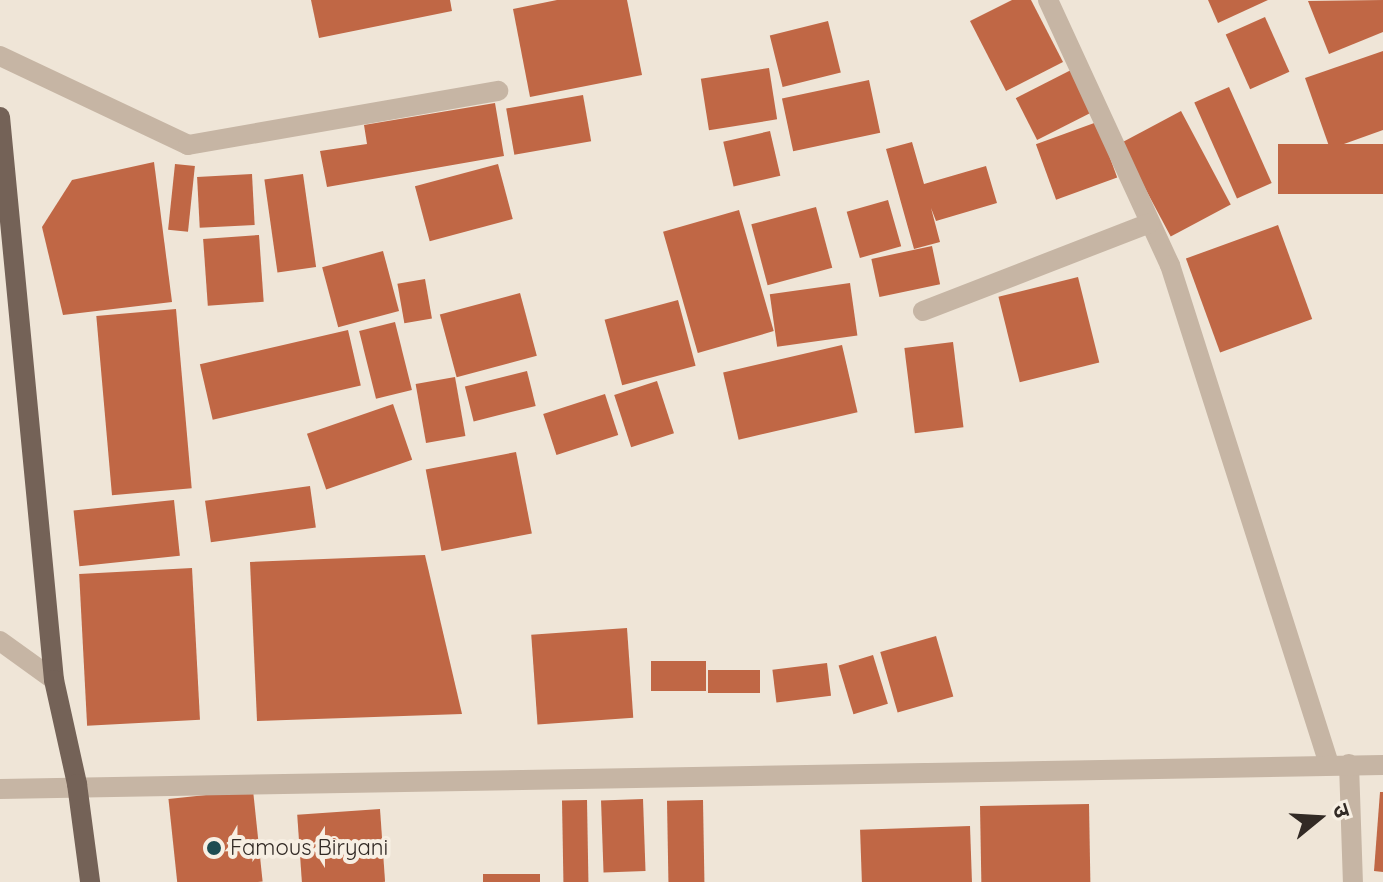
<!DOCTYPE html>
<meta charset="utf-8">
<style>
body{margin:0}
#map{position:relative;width:1383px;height:882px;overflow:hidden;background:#efe5d7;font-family:Quicksand,"Noto Sans Devanagari",sans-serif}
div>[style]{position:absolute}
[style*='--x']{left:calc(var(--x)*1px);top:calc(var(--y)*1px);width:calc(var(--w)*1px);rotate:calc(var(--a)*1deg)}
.building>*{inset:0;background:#c06745;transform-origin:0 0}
.minor>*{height:20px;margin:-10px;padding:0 10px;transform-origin:10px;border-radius:10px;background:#c6b5a4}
.major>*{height:20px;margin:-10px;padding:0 10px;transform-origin:10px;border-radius:10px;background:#746257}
.dots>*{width:22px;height:22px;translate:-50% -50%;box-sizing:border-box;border:4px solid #f7efe3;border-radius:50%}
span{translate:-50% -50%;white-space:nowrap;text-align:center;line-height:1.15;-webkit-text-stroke:8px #f7efe3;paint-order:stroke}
.poi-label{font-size:22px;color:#322a25}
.left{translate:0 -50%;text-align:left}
.north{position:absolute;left:1279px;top:778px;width:80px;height:80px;-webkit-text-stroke:6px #f7efe3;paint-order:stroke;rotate:72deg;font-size:22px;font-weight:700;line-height:32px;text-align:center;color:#322a25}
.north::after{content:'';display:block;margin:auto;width:28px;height:36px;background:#322a25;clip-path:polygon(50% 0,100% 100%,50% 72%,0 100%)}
</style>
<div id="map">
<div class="building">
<div style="clip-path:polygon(311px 0,450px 0,452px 11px,319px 38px)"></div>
<div style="clip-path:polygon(557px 0,627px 0,642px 75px,530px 97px,513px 9px)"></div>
<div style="clip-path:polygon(1012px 0,1031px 0,1063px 62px,1006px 91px,970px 21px)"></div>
<div style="clip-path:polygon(1208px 0,1268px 0,1218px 23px)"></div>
<div style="clip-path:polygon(1383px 0,1383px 32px,1329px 54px,1308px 1px)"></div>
<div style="left:1265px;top:17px;width:60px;height:43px;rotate:66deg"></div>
<div style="left:828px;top:21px;width:53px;height:60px;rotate:76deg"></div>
<div style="clip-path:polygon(1383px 51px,1383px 130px,1330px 149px,1305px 78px)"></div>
<div style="left:769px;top:68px;width:52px;height:69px;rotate:81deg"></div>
<div style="left:1071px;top:70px;width:47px;height:62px;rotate:63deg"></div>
<div style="left:869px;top:80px;width:54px;height:89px;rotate:78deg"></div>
<div style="left:1229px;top:87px;width:105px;height:38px;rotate:66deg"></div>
<div style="left:583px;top:95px;width:47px;height:78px;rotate:80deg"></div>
<div style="clip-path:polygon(495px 103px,504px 156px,327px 187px,320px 151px,367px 144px,364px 125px)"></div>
<div style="left:1181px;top:111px;width:106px;height:68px;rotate:62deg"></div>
<div style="left:1097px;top:122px;width:59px;height:65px;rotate:70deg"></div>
<div style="left:770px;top:131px;width:46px;height:48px;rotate:77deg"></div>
<div style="clip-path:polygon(912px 142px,924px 184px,986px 166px,997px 203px,936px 221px,931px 208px,940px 242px,914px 249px,886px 149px)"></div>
<div style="left:1383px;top:144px;width:50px;height:105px;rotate:90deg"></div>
<div style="clip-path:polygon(154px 162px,172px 302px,63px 315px,42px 227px,72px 180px)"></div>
<div style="left:175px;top:164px;width:20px;height:66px;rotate:6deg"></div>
<div style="left:498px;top:164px;width:57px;height:86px;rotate:75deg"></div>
<div style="left:252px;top:174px;width:51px;height:55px;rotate:87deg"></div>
<div style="left:303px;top:174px;width:94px;height:39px;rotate:82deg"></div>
<div style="left:888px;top:200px;width:48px;height:43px;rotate:74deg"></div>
<div style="left:816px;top:207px;width:63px;height:67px;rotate:75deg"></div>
<div style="left:739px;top:210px;width:126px;height:79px;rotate:74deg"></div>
<div style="left:1278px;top:225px;width:100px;height:98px;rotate:70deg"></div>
<div style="left:259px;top:235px;width:67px;height:56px;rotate:86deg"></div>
<div style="left:932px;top:246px;width:39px;height:62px;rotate:78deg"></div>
<div style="left:383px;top:251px;width:62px;height:63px;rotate:75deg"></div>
<div style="left:1078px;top:277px;width:88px;height:82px;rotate:76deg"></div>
<div style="left:425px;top:279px;width:40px;height:28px;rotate:80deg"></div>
<div style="left:850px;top:283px;width:53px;height:81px;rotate:82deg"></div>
<div style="left:520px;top:293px;width:65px;height:83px;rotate:75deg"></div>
<div style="left:678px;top:300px;width:68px;height:76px;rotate:75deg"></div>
<div style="left:176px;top:309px;width:180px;height:80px;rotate:85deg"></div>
<div style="left:395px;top:322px;width:70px;height:37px;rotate:76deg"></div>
<div style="left:348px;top:330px;width:57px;height:152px;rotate:77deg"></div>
<div style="left:953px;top:342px;width:86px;height:49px;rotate:83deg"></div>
<div style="left:842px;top:345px;width:69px;height:122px;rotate:77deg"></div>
<div style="left:527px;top:371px;width:36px;height:64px;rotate:76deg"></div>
<div style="left:455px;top:377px;width:60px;height:40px;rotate:80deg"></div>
<div style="left:657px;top:381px;width:55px;height:45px;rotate:72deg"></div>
<div style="left:605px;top:394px;width:43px;height:65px;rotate:72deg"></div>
<div style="left:393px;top:404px;width:59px;height:91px;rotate:71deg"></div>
<div style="left:516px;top:452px;width:83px;height:92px;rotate:79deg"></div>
<div style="left:310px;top:486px;width:42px;height:106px;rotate:82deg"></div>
<div style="left:174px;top:500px;width:56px;height:101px;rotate:84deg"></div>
<div style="clip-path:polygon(425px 555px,462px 714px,257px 721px,250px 562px)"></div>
<div style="left:192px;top:568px;width:152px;height:113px;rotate:87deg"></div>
<div style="left:627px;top:628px;width:90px;height:96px;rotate:86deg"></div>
<div style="left:936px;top:636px;width:63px;height:58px;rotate:74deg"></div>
<div style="left:873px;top:655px;width:51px;height:36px;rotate:73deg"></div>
<div style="left:651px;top:661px;width:55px;height:30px"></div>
<div style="left:827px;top:663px;width:33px;height:55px;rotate:83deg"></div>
<div style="left:708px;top:670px;width:52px;height:23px"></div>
<div style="left:253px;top:790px;width:92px;height:85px;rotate:84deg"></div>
<div style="clip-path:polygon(1380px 792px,1383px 792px,1383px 872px,1374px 871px)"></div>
<div style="left:643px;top:799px;width:72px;height:42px;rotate:88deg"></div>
<div style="left:587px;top:800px;width:82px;height:25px;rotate:89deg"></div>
<div style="left:703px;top:800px;width:82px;height:36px;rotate:89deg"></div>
<div style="left:1089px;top:804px;width:78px;height:109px;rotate:89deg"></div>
<div style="left:380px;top:809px;width:73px;height:83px;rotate:86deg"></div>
<div style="left:970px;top:826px;width:56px;height:110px;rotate:88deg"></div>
<div style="left:540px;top:874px;width:8px;height:57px;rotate:90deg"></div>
</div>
<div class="minor">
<div style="--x:1048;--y:0;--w:292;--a:65.3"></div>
<div style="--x:1170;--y:265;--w:524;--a:72.33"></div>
<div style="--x:0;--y:56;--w:208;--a:25.3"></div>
<div style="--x:188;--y:145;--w:315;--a:-9.9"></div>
<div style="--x:923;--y:311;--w:243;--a:-21.2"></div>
<div style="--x:0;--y:641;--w:67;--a:35.8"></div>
<div style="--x:1349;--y:764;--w:118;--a:88.1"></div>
<div style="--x:0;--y:789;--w:1383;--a:-0.99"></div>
</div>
<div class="major">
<div style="--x:0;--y:117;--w:566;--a:84.52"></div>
<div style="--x:54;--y:680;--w:107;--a:77.5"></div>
<div style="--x:77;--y:784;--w:99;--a:82.4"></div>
</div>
<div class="dots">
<div style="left:214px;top:848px;background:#1e4c51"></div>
</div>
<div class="poi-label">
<span class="left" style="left:230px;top:848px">Famous Biryani</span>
</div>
<div class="north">उ</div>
</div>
